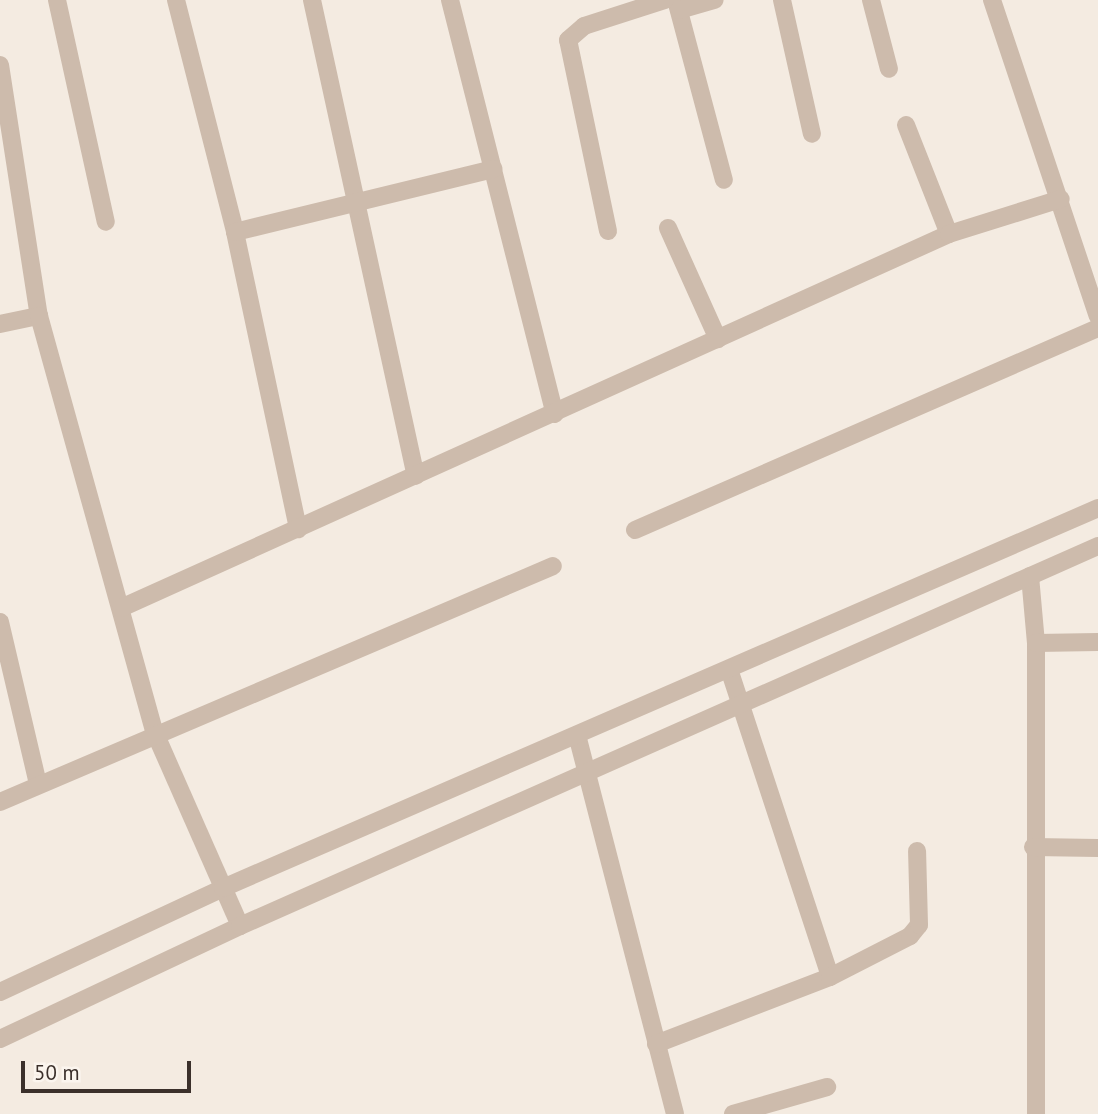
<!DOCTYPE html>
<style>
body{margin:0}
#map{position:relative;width:1098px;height:1114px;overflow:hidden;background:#f4ebe1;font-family:"PT Sans",sans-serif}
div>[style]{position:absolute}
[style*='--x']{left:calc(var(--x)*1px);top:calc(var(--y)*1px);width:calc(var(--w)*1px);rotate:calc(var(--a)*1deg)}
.minor>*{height:18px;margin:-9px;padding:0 9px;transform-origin:9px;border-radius:9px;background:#cdbbac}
span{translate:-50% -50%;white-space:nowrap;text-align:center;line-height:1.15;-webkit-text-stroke:5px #fbf5ee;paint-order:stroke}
.scale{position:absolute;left:21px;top:1061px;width:170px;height:32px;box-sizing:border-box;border:4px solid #3b302b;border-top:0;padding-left:9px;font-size:21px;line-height:24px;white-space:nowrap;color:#3b302b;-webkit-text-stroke:5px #fbf5ee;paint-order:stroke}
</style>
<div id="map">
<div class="minor">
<div style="--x:57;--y:0;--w:227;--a:77.6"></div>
<div style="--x:176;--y:0;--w:239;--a:75.7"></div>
<div style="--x:235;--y:232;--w:304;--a:78"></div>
<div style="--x:312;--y:0;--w:487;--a:77.7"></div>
<div style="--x:450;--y:0;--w:427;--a:75.8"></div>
<div style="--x:676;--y:0;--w:186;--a:75.1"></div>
<div style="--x:782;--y:0;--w:137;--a:77.4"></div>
<div style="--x:871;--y:0;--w:71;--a:75.4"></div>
<div style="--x:992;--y:0;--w:333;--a:71.5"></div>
<div style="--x:679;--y:10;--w:37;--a:-16"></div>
<div style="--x:0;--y:65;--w:254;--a:81.2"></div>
<div style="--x:906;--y:125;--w:117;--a:68.5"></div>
<div style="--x:668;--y:228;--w:122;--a:65.8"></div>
<div style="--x:608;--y:231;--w:195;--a:-101.8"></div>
<div style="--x:568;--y:40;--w:21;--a:-41"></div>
<div style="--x:584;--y:26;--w:85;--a:-17.8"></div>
<div style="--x:235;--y:232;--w:266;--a:-13.7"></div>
<div style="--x:0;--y:324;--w:40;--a:-12"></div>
<div style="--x:39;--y:316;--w:433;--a:74.5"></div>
<div style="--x:155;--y:733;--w:211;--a:66.2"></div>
<div style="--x:635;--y:530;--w:505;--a:-23.57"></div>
<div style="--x:1030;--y:576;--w:67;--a:84.9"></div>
<div style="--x:1036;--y:643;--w:471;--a:90"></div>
<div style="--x:121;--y:608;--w:909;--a:-24.31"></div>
<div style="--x:949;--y:234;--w:117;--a:-17.4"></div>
<div style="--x:0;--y:622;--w:166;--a:76.8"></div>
<div style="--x:1036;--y:643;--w:62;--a:-0.9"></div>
<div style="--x:729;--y:669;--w:324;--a:71.8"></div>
<div style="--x:577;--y:735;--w:391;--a:75.5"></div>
<div style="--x:0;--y:802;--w:601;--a:-23.11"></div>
<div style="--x:1033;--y:847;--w:65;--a:0.9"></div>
<div style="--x:0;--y:992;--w:246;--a:-25"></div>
<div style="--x:223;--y:888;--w:954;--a:-23.47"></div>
<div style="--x:0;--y:1039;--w:265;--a:-25.2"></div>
<div style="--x:240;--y:926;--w:938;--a:-23.89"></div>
<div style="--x:656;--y:1044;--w:186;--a:-21.1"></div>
<div style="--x:830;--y:977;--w:90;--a:-27.1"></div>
<div style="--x:910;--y:936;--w:14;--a:-51"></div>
<div style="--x:919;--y:925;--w:74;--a:-91.5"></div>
<div style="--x:733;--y:1114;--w:98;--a:-16"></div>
</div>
<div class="scale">50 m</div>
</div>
